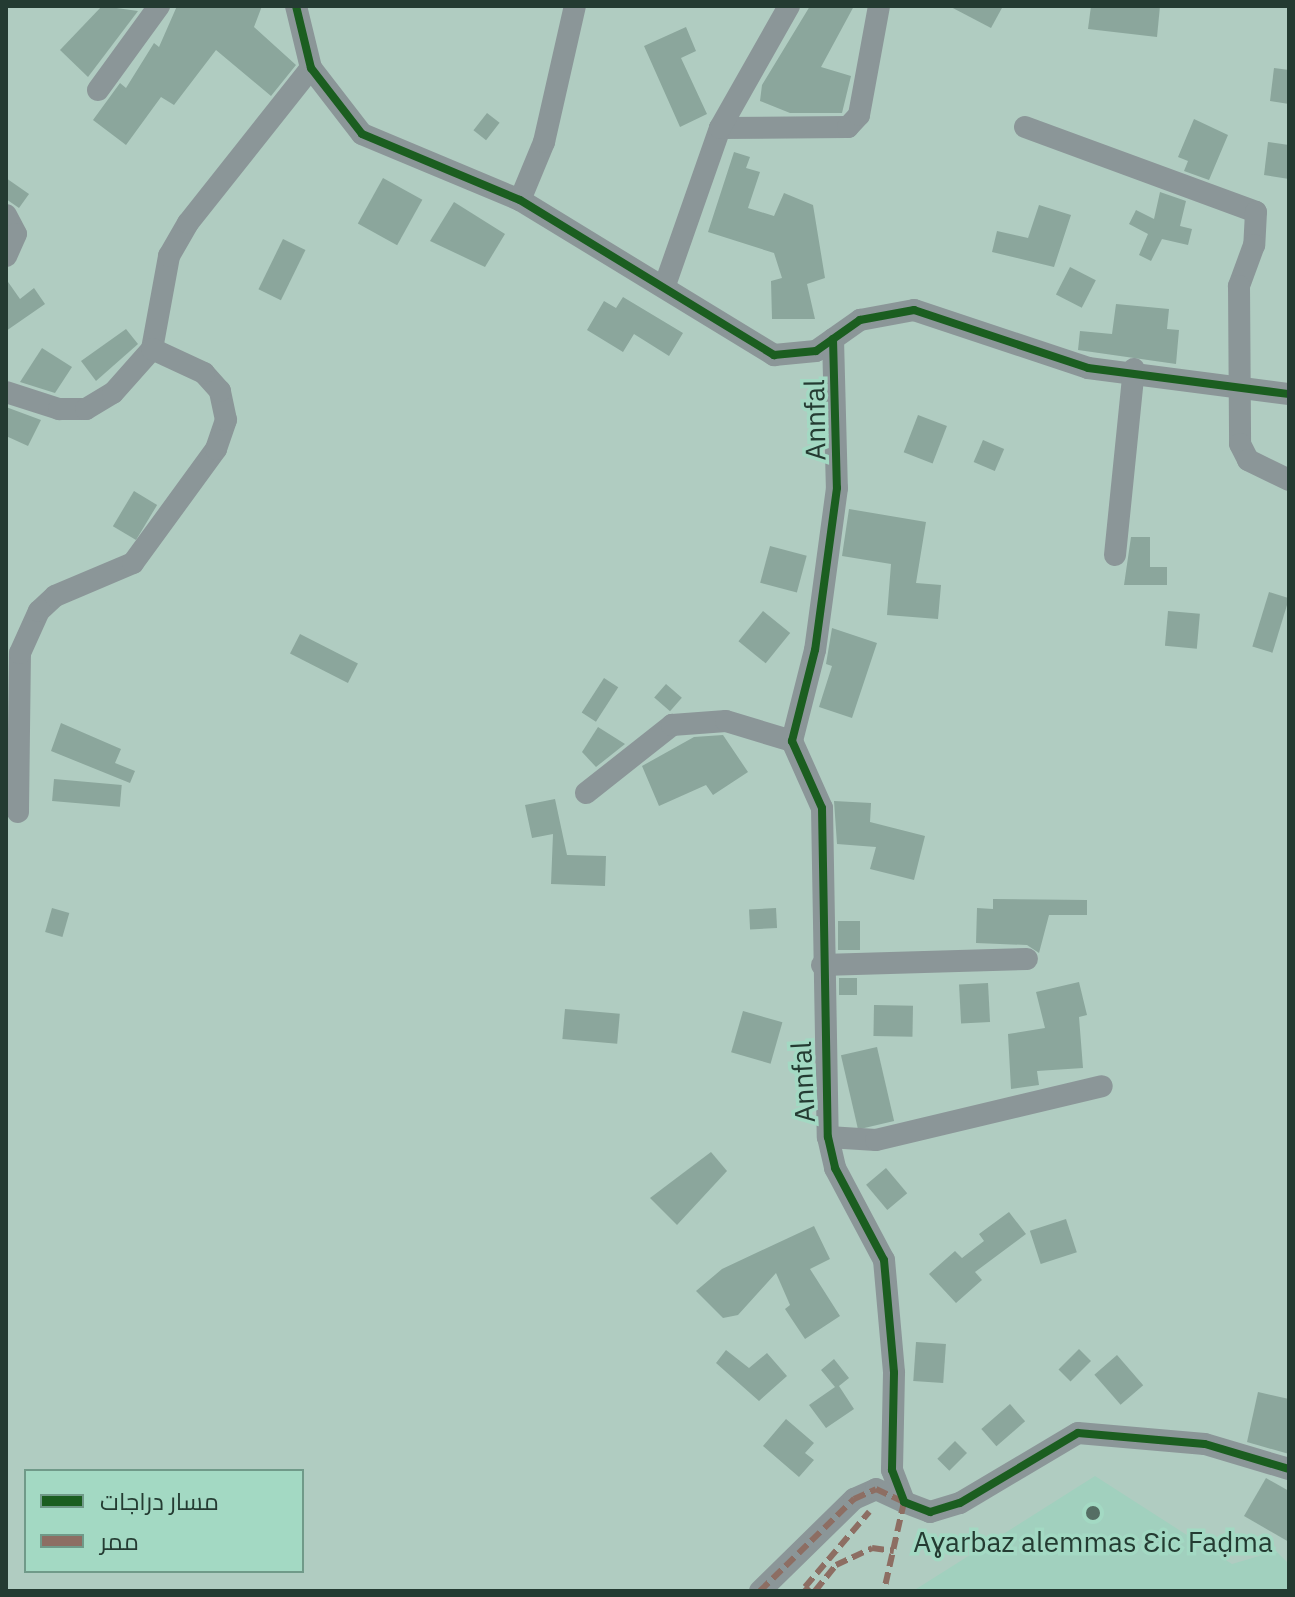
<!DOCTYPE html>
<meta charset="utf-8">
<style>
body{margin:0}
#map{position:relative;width:1295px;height:1597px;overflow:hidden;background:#b0ccc1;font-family:"IBM Plex Sans",Cairo,sans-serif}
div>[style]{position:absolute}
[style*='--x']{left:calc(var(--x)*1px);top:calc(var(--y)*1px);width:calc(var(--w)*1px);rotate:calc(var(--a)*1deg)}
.built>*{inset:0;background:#a1d0be}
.building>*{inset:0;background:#8ba69c;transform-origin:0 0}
.minor>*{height:22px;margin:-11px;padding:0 11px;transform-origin:11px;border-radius:11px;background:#8b9698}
.quiet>*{height:6px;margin-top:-3px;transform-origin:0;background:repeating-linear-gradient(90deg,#8d6e63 0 12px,transparent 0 18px)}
.cycleway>*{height:8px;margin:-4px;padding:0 4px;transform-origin:4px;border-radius:4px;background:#1b5e20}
.dots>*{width:22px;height:22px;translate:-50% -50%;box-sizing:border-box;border:4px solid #a3d9c3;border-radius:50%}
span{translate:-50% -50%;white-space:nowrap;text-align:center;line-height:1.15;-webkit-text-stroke:7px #a3d9c3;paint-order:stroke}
.street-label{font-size:28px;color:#243b32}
.poi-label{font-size:28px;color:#243b32}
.frame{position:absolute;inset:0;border:8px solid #243b32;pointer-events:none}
.legend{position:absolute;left:24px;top:1469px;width:280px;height:104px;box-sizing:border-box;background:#a3d9c3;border:2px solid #709a89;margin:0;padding:10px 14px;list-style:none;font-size:24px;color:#243b32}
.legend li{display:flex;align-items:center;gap:16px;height:40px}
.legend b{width:40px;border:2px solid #709a89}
</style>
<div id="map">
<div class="built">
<div style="clip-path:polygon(1095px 1476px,1232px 1564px,1276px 1551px,1289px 1564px,1289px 1591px,913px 1591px)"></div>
</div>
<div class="building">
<div style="clip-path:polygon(102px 6px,138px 11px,88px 77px,60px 50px)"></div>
<div style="clip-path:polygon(177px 6px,262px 6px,254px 27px,296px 65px,271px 96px,216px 50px,174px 105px,161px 97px,126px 145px,93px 120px,120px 83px,126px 88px,154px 43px,159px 47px)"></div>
<div style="clip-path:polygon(810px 6px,854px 6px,821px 67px,851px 76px,842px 113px,790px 113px,760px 101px,762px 85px)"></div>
<div style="clip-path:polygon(949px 6px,1003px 6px,991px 28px)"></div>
<div style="clip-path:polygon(1091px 6px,1160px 6px,1157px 37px,1088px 29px)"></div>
<div style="clip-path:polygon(686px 27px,696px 51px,681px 58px,707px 114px,680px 127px,644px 46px)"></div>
<div style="clip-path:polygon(1274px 68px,1289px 70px,1289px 104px,1270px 101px)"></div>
<div style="left:487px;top:113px;width:16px;height:22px;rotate:38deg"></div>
<div style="clip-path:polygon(1194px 119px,1228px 135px,1209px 180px,1184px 171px,1188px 161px,1178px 157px)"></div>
<div style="clip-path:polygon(1268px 142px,1289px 145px,1289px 179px,1264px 175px)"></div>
<div style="clip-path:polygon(734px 152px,750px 157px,746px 168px,760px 172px,748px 208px,774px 216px,784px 193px,813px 205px,825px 278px,807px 284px,815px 319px,772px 319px,771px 281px,782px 278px,774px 253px,708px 232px)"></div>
<div style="clip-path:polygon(6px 178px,29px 194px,19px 208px,6px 199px)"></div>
<div style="left:383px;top:178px;width:45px;height:52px;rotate:29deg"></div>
<div style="clip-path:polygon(1160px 192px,1186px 201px,1180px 226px,1192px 229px,1188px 245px,1162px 239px,1151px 261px,1139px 255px,1148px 234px,1129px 224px,1136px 210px,1154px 219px)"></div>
<div style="clip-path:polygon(454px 202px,505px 234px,485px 267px,430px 241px)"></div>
<div style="clip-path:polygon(1039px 205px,1071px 215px,1054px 267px,992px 252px,997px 231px,1028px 238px)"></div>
<div style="left:283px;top:239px;width:25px;height:56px;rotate:26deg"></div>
<div style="left:1070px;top:267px;width:29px;height:31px;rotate:27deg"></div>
<div style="clip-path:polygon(6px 279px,20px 299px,34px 288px,45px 304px,6px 331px)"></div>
<div style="clip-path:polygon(623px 297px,683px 333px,669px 356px,634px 334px,623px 352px,587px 330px,604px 301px,616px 308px)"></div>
<div style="clip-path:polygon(1116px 304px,1169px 309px,1167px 329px,1179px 330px,1176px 364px,1078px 350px,1080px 331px,1112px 334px)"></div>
<div style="clip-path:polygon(126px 329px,138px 344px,96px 381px,81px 361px)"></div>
<div style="clip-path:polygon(42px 348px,72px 367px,55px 393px,20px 382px)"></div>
<div style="clip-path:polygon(6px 407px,41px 420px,28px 446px,6px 436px)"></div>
<div style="left:918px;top:415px;width:31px;height:40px;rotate:21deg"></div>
<div style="left:983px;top:440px;width:23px;height:24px;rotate:23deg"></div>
<div style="left:134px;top:491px;width:27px;height:41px;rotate:31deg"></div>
<div style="clip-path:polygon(849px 509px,926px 522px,916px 583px,941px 585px,938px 619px,887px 615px,891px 564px,842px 556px)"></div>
<div style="clip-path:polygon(1131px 537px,1150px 537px,1150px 567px,1167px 567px,1167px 585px,1124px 585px)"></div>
<div style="left:770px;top:546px;width:38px;height:38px;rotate:15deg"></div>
<div style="left:1269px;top:592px;width:21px;height:57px;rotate:17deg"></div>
<div style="left:763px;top:611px;width:35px;height:39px;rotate:39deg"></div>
<div style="left:1168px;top:611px;width:32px;height:35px;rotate:5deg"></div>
<div style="clip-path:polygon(832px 628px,877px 643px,852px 718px,819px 707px,832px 666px,826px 664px)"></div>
<div style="left:300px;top:634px;width:65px;height:22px;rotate:27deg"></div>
<div style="left:604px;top:678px;width:17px;height:41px;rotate:33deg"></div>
<div style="left:666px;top:684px;width:21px;height:18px;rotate:41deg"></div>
<div style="clip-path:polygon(61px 723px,121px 749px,115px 763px,135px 771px,130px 783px,51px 751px)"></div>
<div style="clip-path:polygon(598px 727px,625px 744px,596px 767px,582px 752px)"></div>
<div style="clip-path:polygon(723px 735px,748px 772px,713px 795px,706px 785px,659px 806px,642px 766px,694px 737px)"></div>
<div style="left:54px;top:779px;width:68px;height:22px;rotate:5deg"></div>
<div style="clip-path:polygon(555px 799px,567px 855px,606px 856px,605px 886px,551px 884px,553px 834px,532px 838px,525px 805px)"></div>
<div style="clip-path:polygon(834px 801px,871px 803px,870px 822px,925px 836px,914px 880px,870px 869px,876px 847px,837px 844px)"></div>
<div style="clip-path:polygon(993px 899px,1087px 900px,1087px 915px,1049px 915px,1039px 953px,1027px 945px,976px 943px,977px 908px,993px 909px)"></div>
<div style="left:52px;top:908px;width:18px;height:25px;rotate:16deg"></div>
<div style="left:776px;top:908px;width:20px;height:27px;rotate:87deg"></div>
<div style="left:838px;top:921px;width:22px;height:29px"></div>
<div style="left:839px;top:978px;width:18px;height:17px"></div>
<div style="clip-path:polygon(1079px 982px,1087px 1015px,1079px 1017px,1083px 1068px,1037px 1071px,1039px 1085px,1011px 1089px,1008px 1034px,1045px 1028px,1036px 992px)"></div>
<div style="left:988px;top:983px;width:39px;height:29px;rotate:87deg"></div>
<div style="left:874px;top:1005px;width:39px;height:31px;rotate:1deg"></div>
<div style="left:565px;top:1009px;width:55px;height:30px;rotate:5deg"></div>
<div style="left:743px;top:1011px;width:41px;height:43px;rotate:16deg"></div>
<div style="left:877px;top:1047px;width:76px;height:37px;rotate:77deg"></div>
<div style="clip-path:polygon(711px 1152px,727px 1171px,677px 1225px,650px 1198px)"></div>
<div style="left:886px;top:1168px;width:33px;height:26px;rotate:50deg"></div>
<div style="clip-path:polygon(1009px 1212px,1026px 1234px,975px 1272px,982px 1280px,956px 1303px,929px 1274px,955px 1251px,962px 1258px,984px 1241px,979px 1234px)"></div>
<div style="left:1066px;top:1219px;width:35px;height:38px;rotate:72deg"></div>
<div style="clip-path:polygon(814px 1226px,830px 1259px,810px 1269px,840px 1316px,805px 1339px,785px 1309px,790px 1305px,776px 1273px,738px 1315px,723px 1318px,696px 1291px,722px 1269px)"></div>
<div style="left:916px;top:1342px;width:30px;height:39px;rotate:4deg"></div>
<div style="left:1079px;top:1349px;width:17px;height:29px;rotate:45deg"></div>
<div style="clip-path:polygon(726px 1350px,749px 1368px,767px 1353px,787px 1376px,759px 1401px,716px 1363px)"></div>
<div style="left:1117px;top:1355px;width:40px;height:30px;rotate:49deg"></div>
<div style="clip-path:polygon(834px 1359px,849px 1378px,839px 1386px,854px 1409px,826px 1428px,809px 1405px,835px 1387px,821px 1370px)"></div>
<div style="clip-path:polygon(1258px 1392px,1289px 1399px,1289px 1454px,1247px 1442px)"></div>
<div style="left:1010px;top:1404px;width:23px;height:38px;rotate:49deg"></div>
<div style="clip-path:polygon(786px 1419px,814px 1443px,805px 1453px,814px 1460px,799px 1477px,763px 1446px)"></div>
<div style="left:955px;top:1441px;width:17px;height:25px;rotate:45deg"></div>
<div style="clip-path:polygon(1266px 1478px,1289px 1491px,1289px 1542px,1244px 1516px)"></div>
</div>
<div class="minor">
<div style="--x:296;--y:6;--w:64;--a:76.4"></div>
<div style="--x:311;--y:68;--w:83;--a:52.3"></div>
<div style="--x:362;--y:134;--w:171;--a:22.7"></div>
<div style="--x:520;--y:200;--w:298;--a:31.4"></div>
<div style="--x:774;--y:355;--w:42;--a:-5.4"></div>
<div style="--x:816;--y:351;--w:54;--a:-35.2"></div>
<div style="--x:860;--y:320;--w:55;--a:-10.5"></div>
<div style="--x:914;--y:310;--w:183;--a:18.4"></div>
<div style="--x:1088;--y:368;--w:203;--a:7.4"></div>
<div style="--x:98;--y:90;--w:104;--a:-54"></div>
<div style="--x:1025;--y:127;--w:246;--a:20.2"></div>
<div style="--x:1256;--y:212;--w:33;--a:93"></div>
<div style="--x:1254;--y:245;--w:44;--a:110.1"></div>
<div style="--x:1239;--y:286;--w:158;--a:89.6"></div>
<div style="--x:1240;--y:444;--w:18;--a:63"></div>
<div style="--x:1248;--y:460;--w:46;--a:26"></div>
<div style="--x:720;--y:128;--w:128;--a:-0.4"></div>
<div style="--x:848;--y:127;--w:16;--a:-47"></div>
<div style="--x:859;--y:115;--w:111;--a:-79.6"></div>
<div style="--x:520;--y:200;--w:63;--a:-67.5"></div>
<div style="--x:544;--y:142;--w:139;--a:-77.2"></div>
<div style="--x:6;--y:215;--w:21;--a:62"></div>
<div style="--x:16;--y:234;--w:24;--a:114"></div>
<div style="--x:665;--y:285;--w:166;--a:-70.7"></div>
<div style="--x:720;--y:128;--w:140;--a:-60.5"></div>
<div style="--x:833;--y:339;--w:149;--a:88.5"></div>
<div style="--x:837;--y:488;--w:163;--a:97.7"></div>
<div style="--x:815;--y:650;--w:94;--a:104.2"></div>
<div style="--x:792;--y:741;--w:73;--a:65.9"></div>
<div style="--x:822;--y:808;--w:329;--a:89"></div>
<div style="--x:828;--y:1137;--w:32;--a:77"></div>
<div style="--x:835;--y:1168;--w:104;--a:62"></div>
<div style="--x:884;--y:1260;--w:113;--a:84.9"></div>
<div style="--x:894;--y:1373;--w:97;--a:91.2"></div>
<div style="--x:892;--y:1470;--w:34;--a:69"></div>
<div style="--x:904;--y:1502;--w:28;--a:21"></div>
<div style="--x:930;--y:1512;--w:31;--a:-17"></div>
<div style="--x:960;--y:1503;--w:137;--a:-30.7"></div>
<div style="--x:1078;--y:1433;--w:127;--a:5"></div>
<div style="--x:1205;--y:1444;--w:88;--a:16.6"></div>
<div style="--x:6;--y:392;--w:56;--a:17.8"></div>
<div style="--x:59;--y:409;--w:27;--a:0"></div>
<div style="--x:86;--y:409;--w:31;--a:-31"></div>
<div style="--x:113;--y:393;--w:59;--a:-48.4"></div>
<div style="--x:152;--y:349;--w:95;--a:-79.6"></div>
<div style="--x:169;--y:256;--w:38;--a:-60"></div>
<div style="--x:188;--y:223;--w:198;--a:-51.6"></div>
<div style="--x:1115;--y:555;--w:187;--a:-84.2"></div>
<div style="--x:586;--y:793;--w:110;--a:-38.3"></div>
<div style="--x:672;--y:725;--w:54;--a:-4.2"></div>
<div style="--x:726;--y:721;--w:69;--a:16.9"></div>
<div style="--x:18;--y:812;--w:159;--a:-89.3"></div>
<div style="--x:20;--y:653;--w:46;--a:-65.7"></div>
<div style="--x:39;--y:611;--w:22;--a:-43"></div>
<div style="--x:55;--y:596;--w:85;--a:-22.9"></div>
<div style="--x:133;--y:563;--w:141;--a:-53.9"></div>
<div style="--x:216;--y:449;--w:31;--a:-71"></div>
<div style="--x:226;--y:420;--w:30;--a:-102"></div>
<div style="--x:220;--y:391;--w:24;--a:-132"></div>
<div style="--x:204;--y:373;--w:57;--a:-155.2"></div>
<div style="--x:822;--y:965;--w:205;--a:-1.7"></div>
<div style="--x:828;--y:1137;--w:48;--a:3.6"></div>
<div style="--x:876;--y:1140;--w:232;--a:-13.4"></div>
<div style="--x:760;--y:1591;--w:132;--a:-44.4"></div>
<div style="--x:854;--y:1499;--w:24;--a:-24"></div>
<div style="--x:876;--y:1489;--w:31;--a:25"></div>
</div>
<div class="quiet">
<div style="--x:760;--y:1591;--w:132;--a:-44.4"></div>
<div style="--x:854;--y:1499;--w:24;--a:-24"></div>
<div style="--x:876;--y:1489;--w:31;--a:25"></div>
<div style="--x:904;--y:1502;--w:91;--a:102.7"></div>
<div style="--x:809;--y:1591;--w:6;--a:-135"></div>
<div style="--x:805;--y:1587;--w:99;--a:-49.5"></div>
<div style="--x:815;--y:1591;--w:33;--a:-51"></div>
<div style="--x:836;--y:1565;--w:40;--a:-25"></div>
<div style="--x:872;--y:1548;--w:22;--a:8"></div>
</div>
<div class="cycleway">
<div style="--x:296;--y:6;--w:64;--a:76.4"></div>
<div style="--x:311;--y:68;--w:83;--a:52.3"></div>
<div style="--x:362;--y:134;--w:171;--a:22.7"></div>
<div style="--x:520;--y:200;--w:298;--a:31.4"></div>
<div style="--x:774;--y:355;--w:42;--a:-5.4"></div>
<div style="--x:816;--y:351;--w:54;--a:-35.2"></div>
<div style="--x:860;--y:320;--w:55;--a:-10.5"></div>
<div style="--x:914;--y:310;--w:183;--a:18.4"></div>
<div style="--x:1088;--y:368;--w:203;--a:7.4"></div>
<div style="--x:833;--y:339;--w:149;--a:88.5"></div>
<div style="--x:837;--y:488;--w:163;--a:97.7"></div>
<div style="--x:815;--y:650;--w:94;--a:104.2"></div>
<div style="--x:792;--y:741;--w:73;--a:65.9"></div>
<div style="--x:822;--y:808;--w:329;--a:89"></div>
<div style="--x:828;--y:1137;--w:32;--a:77"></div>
<div style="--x:835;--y:1168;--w:104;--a:62"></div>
<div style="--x:884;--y:1260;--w:113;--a:84.9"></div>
<div style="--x:894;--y:1373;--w:97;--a:91.2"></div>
<div style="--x:892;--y:1470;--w:34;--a:69"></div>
<div style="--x:904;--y:1502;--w:28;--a:21"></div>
<div style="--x:930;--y:1512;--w:31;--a:-17"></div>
<div style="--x:960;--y:1503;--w:137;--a:-30.7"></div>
<div style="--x:1078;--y:1433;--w:127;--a:5"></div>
<div style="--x:1205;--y:1444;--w:88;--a:16.6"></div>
</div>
<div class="dots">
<div style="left:1093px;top:1513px;background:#556e64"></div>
</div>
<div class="street-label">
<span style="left:815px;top:420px;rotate:-91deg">Annfal</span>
<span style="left:803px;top:1082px;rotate:-93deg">Annfal</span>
</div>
<div class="poi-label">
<span style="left:1093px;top:1542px">Aɣarbaz alemmas Ɛic Faḍma</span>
</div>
<div class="frame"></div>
<ul class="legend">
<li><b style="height:10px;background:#1b5e20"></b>مسار دراجات</li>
<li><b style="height:10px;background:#8d6e63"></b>ممر</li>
</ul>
</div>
